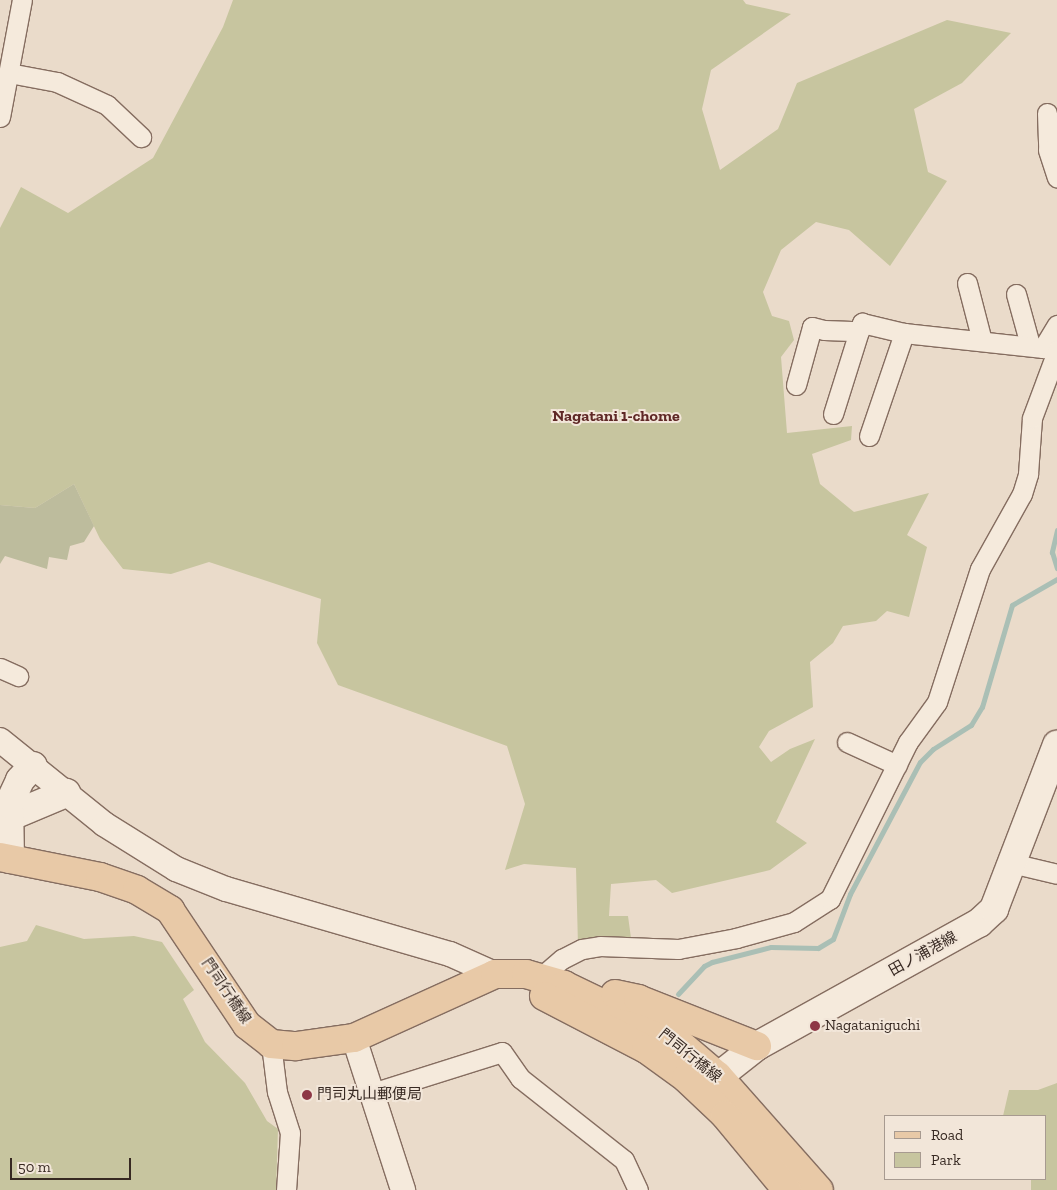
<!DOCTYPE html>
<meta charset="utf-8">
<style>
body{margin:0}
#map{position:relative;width:1057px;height:1190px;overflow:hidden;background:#eadbca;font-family:"Zilla Slab","Noto Sans JP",serif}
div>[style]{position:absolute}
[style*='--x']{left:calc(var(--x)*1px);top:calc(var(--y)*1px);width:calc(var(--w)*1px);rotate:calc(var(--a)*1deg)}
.green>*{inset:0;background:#c7c59f}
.cemetery>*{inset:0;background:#bdbc9d}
.stream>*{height:5px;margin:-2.5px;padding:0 2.5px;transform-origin:2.5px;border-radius:2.5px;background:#aabfb5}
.roads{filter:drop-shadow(1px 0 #856d60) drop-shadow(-1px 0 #856d60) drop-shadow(0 1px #856d60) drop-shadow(0 -1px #856d60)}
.minor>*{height:19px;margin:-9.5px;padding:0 9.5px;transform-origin:9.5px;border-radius:9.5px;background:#f5eadc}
.tertiary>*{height:24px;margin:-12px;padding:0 12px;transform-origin:12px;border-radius:12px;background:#f5eadc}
.secondary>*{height:28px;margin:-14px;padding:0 14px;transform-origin:14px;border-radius:14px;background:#f5eadc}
.primary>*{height:28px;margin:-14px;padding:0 14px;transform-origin:14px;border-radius:14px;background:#e8c9a7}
.dots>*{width:14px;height:14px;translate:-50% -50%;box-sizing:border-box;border:2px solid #f2e6d9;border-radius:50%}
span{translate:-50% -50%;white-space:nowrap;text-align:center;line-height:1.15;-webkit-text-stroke:4px #f2e6d9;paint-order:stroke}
.street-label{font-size:15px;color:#372922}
.poi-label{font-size:15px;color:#372922}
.left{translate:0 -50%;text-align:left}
.neighbourhood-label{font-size:16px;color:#5f2826;font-weight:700}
.legend{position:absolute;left:884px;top:1115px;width:162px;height:65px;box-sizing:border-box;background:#f2e6d9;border:1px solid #a79a90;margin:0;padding:6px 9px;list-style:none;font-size:15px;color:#372922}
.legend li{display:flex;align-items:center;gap:10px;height:25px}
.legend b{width:25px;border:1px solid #a79a90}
.scale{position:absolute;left:10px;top:1158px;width:121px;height:22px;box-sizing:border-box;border:2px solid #372922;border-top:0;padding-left:6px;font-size:15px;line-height:18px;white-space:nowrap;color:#372922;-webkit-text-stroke:4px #f2e6d9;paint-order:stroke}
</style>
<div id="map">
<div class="green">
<div style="clip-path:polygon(233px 0,743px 0,746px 4px,791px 14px,711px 70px,702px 109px,720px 170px,778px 129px,797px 83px,947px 20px,1011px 33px,962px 83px,914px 109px,928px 172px,947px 181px,890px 266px,849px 230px,816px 222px,781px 250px,763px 292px,772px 316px,789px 321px,794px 340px,781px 357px,787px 433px,852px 426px,851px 440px,812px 454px,820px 484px,854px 512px,929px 493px,907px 535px,927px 547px,909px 617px,887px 611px,876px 621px,843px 626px,833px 643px,810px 662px,813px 707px,769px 731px,759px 747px,771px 762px,790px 749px,815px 739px,776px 822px,807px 843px,770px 870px,672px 893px,656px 880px,611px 884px,609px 916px,628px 916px,631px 938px,593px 941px,578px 946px,576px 868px,524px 864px,505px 870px,525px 804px,507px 746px,338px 685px,317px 643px,321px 599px,209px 562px,171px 574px,123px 569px,100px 539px,74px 484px,35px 508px,0 505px,0 228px,21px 187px,68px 213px,153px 158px,223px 27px)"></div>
<div style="clip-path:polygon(36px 925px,84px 939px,134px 936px,162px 942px,194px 990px,183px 999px,205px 1042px,245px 1083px,267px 1121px,278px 1129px,276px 1190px,0 1190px,0 947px,27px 941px)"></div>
<div style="clip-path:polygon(1057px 1083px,1057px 1190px,1031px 1190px,1031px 1179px,1046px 1179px,1046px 1116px,1003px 1116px,1009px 1090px,1038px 1090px)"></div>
</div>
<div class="cemetery">
<div style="clip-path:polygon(74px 484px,94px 526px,84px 542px,70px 546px,67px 560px,49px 557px,47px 569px,5px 556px,0 564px,0 505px,35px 508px)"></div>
</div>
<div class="stream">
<div style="--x:1057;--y:530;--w:23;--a:103"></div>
<div style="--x:1052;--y:552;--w:17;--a:73"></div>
<div style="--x:678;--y:994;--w:38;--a:-47"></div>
<div style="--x:704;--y:966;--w:9;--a:-27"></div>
<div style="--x:712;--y:962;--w:61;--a:-14.3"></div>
<div style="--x:771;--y:947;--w:47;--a:1.2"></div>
<div style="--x:818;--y:948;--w:17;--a:-31"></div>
<div style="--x:833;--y:939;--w:48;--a:-69.3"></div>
<div style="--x:850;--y:894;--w:149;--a:-62.1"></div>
<div style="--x:920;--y:762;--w:18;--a:-45"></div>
<div style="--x:933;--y:749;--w:45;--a:-32.3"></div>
<div style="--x:971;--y:725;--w:21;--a:-59"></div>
<div style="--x:982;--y:707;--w:106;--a:-73.6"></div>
<div style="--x:1012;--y:605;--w:52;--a:-30"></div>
</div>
<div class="roads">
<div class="minor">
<div style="--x:9;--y:73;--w:49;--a:10.6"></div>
<div style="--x:57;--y:82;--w:55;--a:24.7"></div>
<div style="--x:107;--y:105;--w:47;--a:43.3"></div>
<div style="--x:1047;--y:113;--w:37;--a:88"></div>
<div style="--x:1048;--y:150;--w:29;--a:72"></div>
<div style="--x:0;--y:117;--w:119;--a:-79.4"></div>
<div style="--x:967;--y:283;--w:60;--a:75.5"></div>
<div style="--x:1016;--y:294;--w:53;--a:74.6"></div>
<div style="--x:796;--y:385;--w:60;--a:-74.6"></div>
<div style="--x:812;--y:327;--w:12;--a:14"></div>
<div style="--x:824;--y:330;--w:35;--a:2"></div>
<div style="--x:859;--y:331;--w:9;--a:-69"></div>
<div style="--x:862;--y:323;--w:43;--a:13.4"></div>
<div style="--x:904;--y:333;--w:140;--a:6.2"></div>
<div style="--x:1043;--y:348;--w:27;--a:-59"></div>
<div style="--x:833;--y:414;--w:87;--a:-72.6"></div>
<div style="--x:869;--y:436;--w:109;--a:-71.2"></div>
<div style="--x:0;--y:668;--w:20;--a:24"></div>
<div style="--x:847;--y:742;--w:55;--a:24.7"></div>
<div style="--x:1011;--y:863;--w:47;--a:13.4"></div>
<div style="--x:541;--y:977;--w:28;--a:-41"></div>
<div style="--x:562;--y:959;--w:22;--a:-27"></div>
<div style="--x:582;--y:949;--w:18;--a:-9"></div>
<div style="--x:600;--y:946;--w:78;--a:2.2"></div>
<div style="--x:678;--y:949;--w:59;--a:-10.7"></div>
<div style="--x:736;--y:938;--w:60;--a:-15.4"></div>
<div style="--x:794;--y:922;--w:43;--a:-32.6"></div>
<div style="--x:830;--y:899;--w:175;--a:-63.6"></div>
<div style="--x:908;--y:742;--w:49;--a:-54.1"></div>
<div style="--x:937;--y:702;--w:140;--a:-72.1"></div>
<div style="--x:980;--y:569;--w:86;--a:-60.8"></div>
<div style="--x:1022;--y:494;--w:21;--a:-73"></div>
<div style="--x:1028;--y:474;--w:56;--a:-85.9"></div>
<div style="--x:1032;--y:418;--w:72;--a:-69.5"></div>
<div style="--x:271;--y:1044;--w:48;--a:82.9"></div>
<div style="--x:277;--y:1092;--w:43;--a:72.4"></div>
<div style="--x:290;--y:1133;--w:57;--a:94"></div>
<div style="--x:372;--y:1093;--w:136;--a:-17.5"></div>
<div style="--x:502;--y:1052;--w:32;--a:55"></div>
<div style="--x:520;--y:1078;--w:132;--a:38.3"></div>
<div style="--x:624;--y:1160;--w:33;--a:65"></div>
</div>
<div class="tertiary">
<div style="--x:0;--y:740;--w:134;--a:38.9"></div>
<div style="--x:104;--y:824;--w:85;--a:32"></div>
<div style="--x:176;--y:869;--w:54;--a:21.8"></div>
<div style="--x:226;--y:889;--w:233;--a:16.2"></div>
<div style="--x:450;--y:954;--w:49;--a:24"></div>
<div style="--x:354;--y:1038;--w:160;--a:72.1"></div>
</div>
<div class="secondary">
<div style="--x:11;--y:816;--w:60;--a:-22.7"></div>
<div style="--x:10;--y:859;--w:55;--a:-91"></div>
<div style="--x:9;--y:804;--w:26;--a:-65"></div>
<div style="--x:20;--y:780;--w:19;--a:-47"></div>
<div style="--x:701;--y:1090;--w:71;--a:-38.2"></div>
<div style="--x:757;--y:1046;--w:254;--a:-29"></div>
<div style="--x:979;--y:923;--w:21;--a:-43"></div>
<div style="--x:994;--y:909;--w:176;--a:-69"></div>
</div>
<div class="primary">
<div style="--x:0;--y:857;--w:102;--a:11.3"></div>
<div style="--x:100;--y:877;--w:39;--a:19"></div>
<div style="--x:137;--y:890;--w:39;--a:31"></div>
<div style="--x:170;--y:910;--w:138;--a:56.2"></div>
<div style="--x:247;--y:1025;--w:31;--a:38"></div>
<div style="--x:271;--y:1044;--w:25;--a:5"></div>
<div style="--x:296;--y:1046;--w:59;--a:-7.9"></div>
<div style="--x:354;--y:1038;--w:155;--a:-24.4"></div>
<div style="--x:495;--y:974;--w:31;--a:0"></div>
<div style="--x:526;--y:974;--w:40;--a:16"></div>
<div style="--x:564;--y:985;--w:120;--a:25.7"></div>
<div style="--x:672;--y:1037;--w:60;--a:40.3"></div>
<div style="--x:718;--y:1076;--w:152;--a:48.5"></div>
<div style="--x:615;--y:994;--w:24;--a:12"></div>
<div style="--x:638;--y:999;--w:128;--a:21.6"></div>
<div style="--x:544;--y:996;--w:115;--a:27.5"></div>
<div style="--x:646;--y:1049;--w:49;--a:35.9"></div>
<div style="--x:686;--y:1078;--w:54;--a:43.5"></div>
<div style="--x:725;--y:1115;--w:97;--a:50.4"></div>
</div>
</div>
<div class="dots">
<div style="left:815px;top:1026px;background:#8d3746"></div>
<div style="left:307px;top:1095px;background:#8d3746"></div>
</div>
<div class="street-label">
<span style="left:923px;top:954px;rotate:-29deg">田ノ浦港線</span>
<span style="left:226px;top:991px;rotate:56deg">門司行橋線</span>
<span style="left:690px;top:1056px;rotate:39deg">門司行橋線</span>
</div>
<div class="poi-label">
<span class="left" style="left:825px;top:1026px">Nagataniguchi</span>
<span class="left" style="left:317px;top:1095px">門司丸山郵便局</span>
</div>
<div class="neighbourhood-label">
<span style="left:616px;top:416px">Nagatani 1-chome</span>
</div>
<ul class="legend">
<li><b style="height:6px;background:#e8c9a7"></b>Road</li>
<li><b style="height:14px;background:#c7c59f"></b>Park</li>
</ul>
<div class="scale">50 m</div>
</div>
